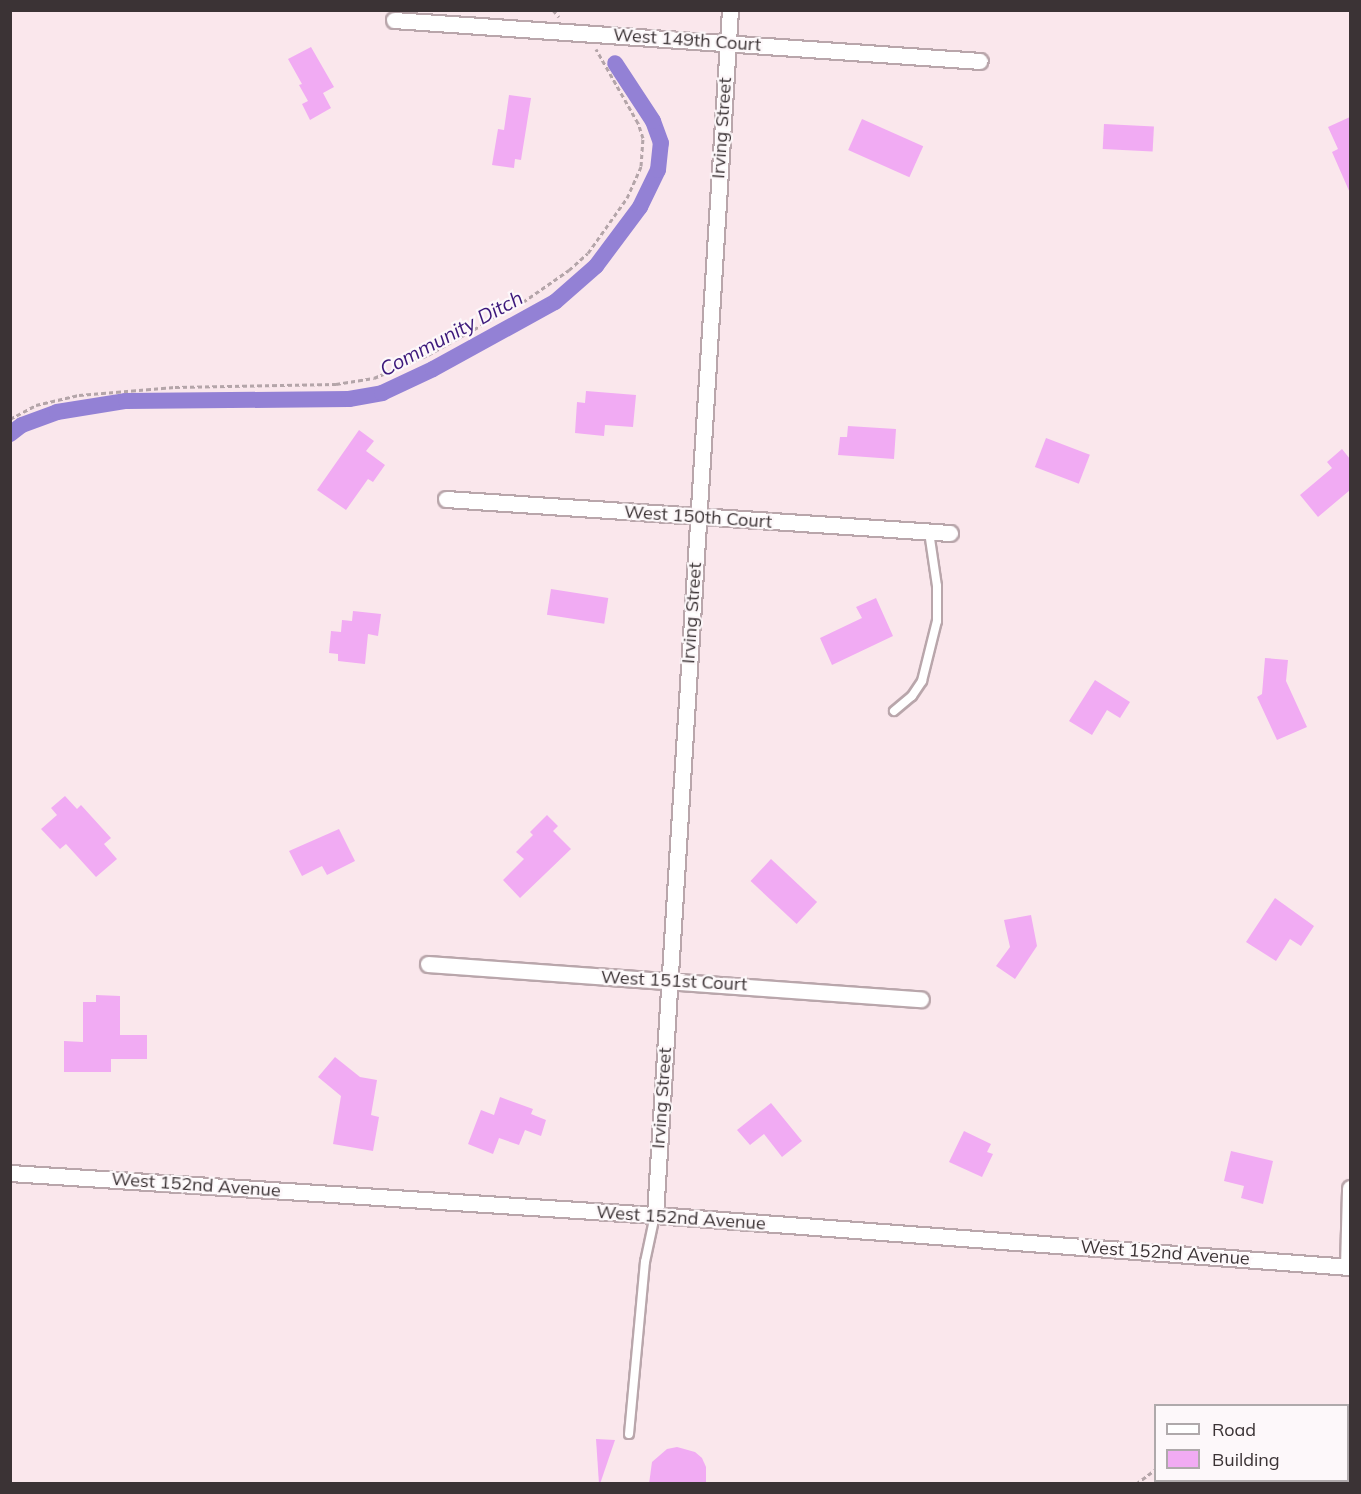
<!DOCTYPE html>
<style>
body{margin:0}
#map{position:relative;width:1361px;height:1494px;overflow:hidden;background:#fae7ec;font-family:Mulish,sans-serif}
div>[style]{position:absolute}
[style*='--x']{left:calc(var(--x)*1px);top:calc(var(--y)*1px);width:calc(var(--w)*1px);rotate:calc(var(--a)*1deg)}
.canal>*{height:16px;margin:-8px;padding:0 8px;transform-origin:8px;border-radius:8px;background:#9381d5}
.building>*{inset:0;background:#f1abf3;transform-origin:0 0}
.path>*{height:3px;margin-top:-1.5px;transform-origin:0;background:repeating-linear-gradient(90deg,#b4a5a9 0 4.5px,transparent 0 7.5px)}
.roads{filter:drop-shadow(2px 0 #b9a6ab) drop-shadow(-2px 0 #b9a6ab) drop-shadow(0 2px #b9a6ab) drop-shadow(0 -2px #b9a6ab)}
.service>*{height:8px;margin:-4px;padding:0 4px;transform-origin:4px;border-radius:4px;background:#fff}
.minor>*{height:15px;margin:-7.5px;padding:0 7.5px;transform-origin:7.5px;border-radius:7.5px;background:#fff}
span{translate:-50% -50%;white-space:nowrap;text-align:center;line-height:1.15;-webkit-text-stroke:4.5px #fdf8fa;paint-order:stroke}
.street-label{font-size:18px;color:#3b3335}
.water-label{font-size:20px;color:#3c187b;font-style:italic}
.frame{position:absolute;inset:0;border:12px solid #3b3335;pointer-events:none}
.legend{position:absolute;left:1154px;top:1404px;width:195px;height:78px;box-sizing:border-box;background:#fdf8fa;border:2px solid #afa9ab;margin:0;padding:8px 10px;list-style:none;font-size:18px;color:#3b3335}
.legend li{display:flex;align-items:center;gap:12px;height:30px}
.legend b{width:30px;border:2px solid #afa9ab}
</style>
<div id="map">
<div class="canal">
<div style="--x:10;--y:434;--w:15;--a:-37"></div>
<div style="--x:22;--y:425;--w:37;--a:-20"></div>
<div style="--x:57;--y:412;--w:70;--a:-9.1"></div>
<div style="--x:126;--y:401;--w:223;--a:-0.5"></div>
<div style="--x:349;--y:399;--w:34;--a:-10"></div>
<div style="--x:382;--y:393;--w:56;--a:-25.2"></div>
<div style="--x:433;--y:369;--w:139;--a:-28.8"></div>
<div style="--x:555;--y:302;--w:55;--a:-41.3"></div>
<div style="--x:596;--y:266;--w:74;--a:-53.3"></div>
<div style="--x:640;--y:207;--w:41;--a:-64.1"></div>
<div style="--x:658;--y:170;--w:27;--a:-84"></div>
<div style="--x:661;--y:143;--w:23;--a:-110"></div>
<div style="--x:653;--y:121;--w:69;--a:-123.2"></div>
</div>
<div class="building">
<div style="clip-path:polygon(311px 47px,334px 87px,323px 93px,331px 108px,310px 120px,302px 104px,308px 101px,299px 85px,302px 84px,288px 59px)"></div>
<div style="clip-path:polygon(509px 95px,531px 98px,521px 160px,515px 159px,514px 168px,492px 165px,498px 129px,504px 130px)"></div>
<div style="clip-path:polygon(1350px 117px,1350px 193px,1332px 152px,1338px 149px,1328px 127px)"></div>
<div style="left:862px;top:119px;width:67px;height:34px;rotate:24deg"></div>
<div style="left:1104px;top:124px;width:50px;height:25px;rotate:3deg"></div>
<div style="clip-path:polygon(586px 391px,636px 395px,633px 427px,605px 425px,604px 436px,575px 433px,577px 402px,585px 403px)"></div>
<div style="clip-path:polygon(848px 426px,896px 429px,894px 459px,838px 455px,840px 437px,847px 437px)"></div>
<div style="clip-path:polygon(359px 430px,374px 441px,366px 451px,385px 465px,373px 482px,368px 479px,346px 510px,317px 490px)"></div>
<div style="left:1046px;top:438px;width:47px;height:31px;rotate:21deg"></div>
<div style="clip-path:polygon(1342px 449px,1350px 459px,1350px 490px,1318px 517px,1300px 495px,1332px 468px,1327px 462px)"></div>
<div style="left:551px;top:589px;width:58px;height:26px;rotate:9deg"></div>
<div style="clip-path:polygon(876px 598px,893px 636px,832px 665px,820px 638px,862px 618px,856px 607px)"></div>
<div style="clip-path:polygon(353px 611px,381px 614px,378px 636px,368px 634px,365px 664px,338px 661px,338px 654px,329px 653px,331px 631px,341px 632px,342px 620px,352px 621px)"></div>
<div style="clip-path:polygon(1265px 658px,1288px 660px,1286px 681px,1307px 727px,1277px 740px,1257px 697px,1262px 694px)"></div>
<div style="clip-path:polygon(1095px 680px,1130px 702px,1120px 718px,1107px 710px,1092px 735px,1069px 721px)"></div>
<div style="clip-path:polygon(65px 796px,77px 809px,81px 805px,111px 838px,104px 844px,117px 859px,96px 877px,66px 844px,60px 849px,41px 829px,57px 815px,51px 808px)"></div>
<div style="clip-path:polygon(547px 815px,558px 826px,553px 831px,571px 849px,520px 898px,503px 880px,524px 859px,516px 852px,533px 835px,530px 832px)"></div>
<div style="clip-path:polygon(339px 829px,355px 861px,327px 875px,322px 866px,302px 876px,289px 851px)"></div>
<div style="left:771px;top:859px;width:63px;height:30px;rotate:43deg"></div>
<div style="clip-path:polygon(1275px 898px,1314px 926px,1301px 946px,1290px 939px,1276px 961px,1246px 942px)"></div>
<div style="clip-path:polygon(1031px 915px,1037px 946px,1015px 979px,996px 966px,1010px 947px,1004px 920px)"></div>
<div style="clip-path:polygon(96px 995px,120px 996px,120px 1035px,147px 1035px,147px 1059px,111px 1059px,111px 1072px,64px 1072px,64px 1041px,83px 1042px,83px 1002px,96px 1002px)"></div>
<div style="clip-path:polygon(335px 1057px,360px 1077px,377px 1080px,371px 1115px,379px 1117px,373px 1151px,333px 1144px,341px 1096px,318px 1077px)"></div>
<div style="clip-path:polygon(500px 1097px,533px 1109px,531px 1114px,546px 1120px,541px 1136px,525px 1130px,519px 1145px,499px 1138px,493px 1154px,468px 1144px,481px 1110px,494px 1115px)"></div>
<div style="clip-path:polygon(771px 1103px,802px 1141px,782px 1157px,764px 1134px,750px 1145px,737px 1130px)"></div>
<div style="clip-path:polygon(964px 1131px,991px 1144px,987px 1152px,993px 1154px,982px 1177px,949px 1162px)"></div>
<div style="clip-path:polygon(1231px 1151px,1273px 1161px,1263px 1204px,1241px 1198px,1244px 1186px,1224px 1181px)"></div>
<div style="clip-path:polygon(596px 1439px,615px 1440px,600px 1484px,599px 1484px)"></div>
<div style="clip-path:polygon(677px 1447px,695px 1452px,702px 1458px,706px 1467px,706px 1484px,649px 1484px,652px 1462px,667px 1449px)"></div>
</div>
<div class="path">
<div style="--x:553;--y:10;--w:9;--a:49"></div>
<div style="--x:10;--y:419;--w:30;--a:-28"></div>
<div style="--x:36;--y:405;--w:44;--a:-13.1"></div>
<div style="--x:79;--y:395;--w:96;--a:-4.8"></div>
<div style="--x:175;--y:387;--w:161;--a:-1.1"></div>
<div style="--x:336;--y:384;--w:38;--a:-9"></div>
<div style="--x:374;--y:378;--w:59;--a:-23.1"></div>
<div style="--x:428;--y:355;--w:109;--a:-29.2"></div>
<div style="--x:523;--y:302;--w:56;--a:-34.8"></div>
<div style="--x:569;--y:270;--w:25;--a:-42"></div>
<div style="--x:588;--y:253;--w:67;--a:-54.7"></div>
<div style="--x:627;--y:198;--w:35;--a:-66"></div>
<div style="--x:641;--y:166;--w:28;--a:-86"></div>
<div style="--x:643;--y:138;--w:16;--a:-108"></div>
<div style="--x:638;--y:123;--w:85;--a:-119.6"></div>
<div style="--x:1299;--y:1480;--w:6;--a:39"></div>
<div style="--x:1136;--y:1484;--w:25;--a:-37"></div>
</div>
<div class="roads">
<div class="service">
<div style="--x:894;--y:711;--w:23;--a:-40"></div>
<div style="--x:912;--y:696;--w:18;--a:-56"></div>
<div style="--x:922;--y:681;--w:62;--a:-76"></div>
<div style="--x:937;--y:621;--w:35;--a:-90"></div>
<div style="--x:937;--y:586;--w:55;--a:-98.4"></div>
<div style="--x:629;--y:1434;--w:173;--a:-84.7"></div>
<div style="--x:645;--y:1262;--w:48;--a:-78"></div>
</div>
<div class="minor">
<div style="--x:394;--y:20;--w:587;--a:4"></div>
<div style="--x:446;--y:499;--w:505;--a:3.86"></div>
<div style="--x:428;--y:964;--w:494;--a:4.1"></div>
<div style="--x:10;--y:1173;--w:646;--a:3.73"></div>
<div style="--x:655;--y:1215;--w:697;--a:4.28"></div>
<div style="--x:655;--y:1215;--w:1207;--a:-86.44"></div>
<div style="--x:1348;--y:1267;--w:79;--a:-88.5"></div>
</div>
</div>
<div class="street-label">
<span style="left:687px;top:40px;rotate:4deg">West 149th Court</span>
<span style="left:722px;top:128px;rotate:-86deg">Irving Street</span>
<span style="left:698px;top:517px;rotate:4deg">West 150th Court</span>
<span style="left:692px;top:613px;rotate:-86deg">Irving Street</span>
<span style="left:674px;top:981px;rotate:3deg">West 151st Court</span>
<span style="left:662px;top:1098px;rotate:-86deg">Irving Street</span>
<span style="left:196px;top:1185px;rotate:4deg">West 152nd Avenue</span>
<span style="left:681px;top:1218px;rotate:4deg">West 152nd Avenue</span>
<span style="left:1165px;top:1253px;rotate:4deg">West 152nd Avenue</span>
</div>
<div class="water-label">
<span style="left:451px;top:333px;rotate:-28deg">Community Ditch</span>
</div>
<div class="frame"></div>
<ul class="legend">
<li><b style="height:8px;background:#fff"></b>Road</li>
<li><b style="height:16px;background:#f1abf3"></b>Building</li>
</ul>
</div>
